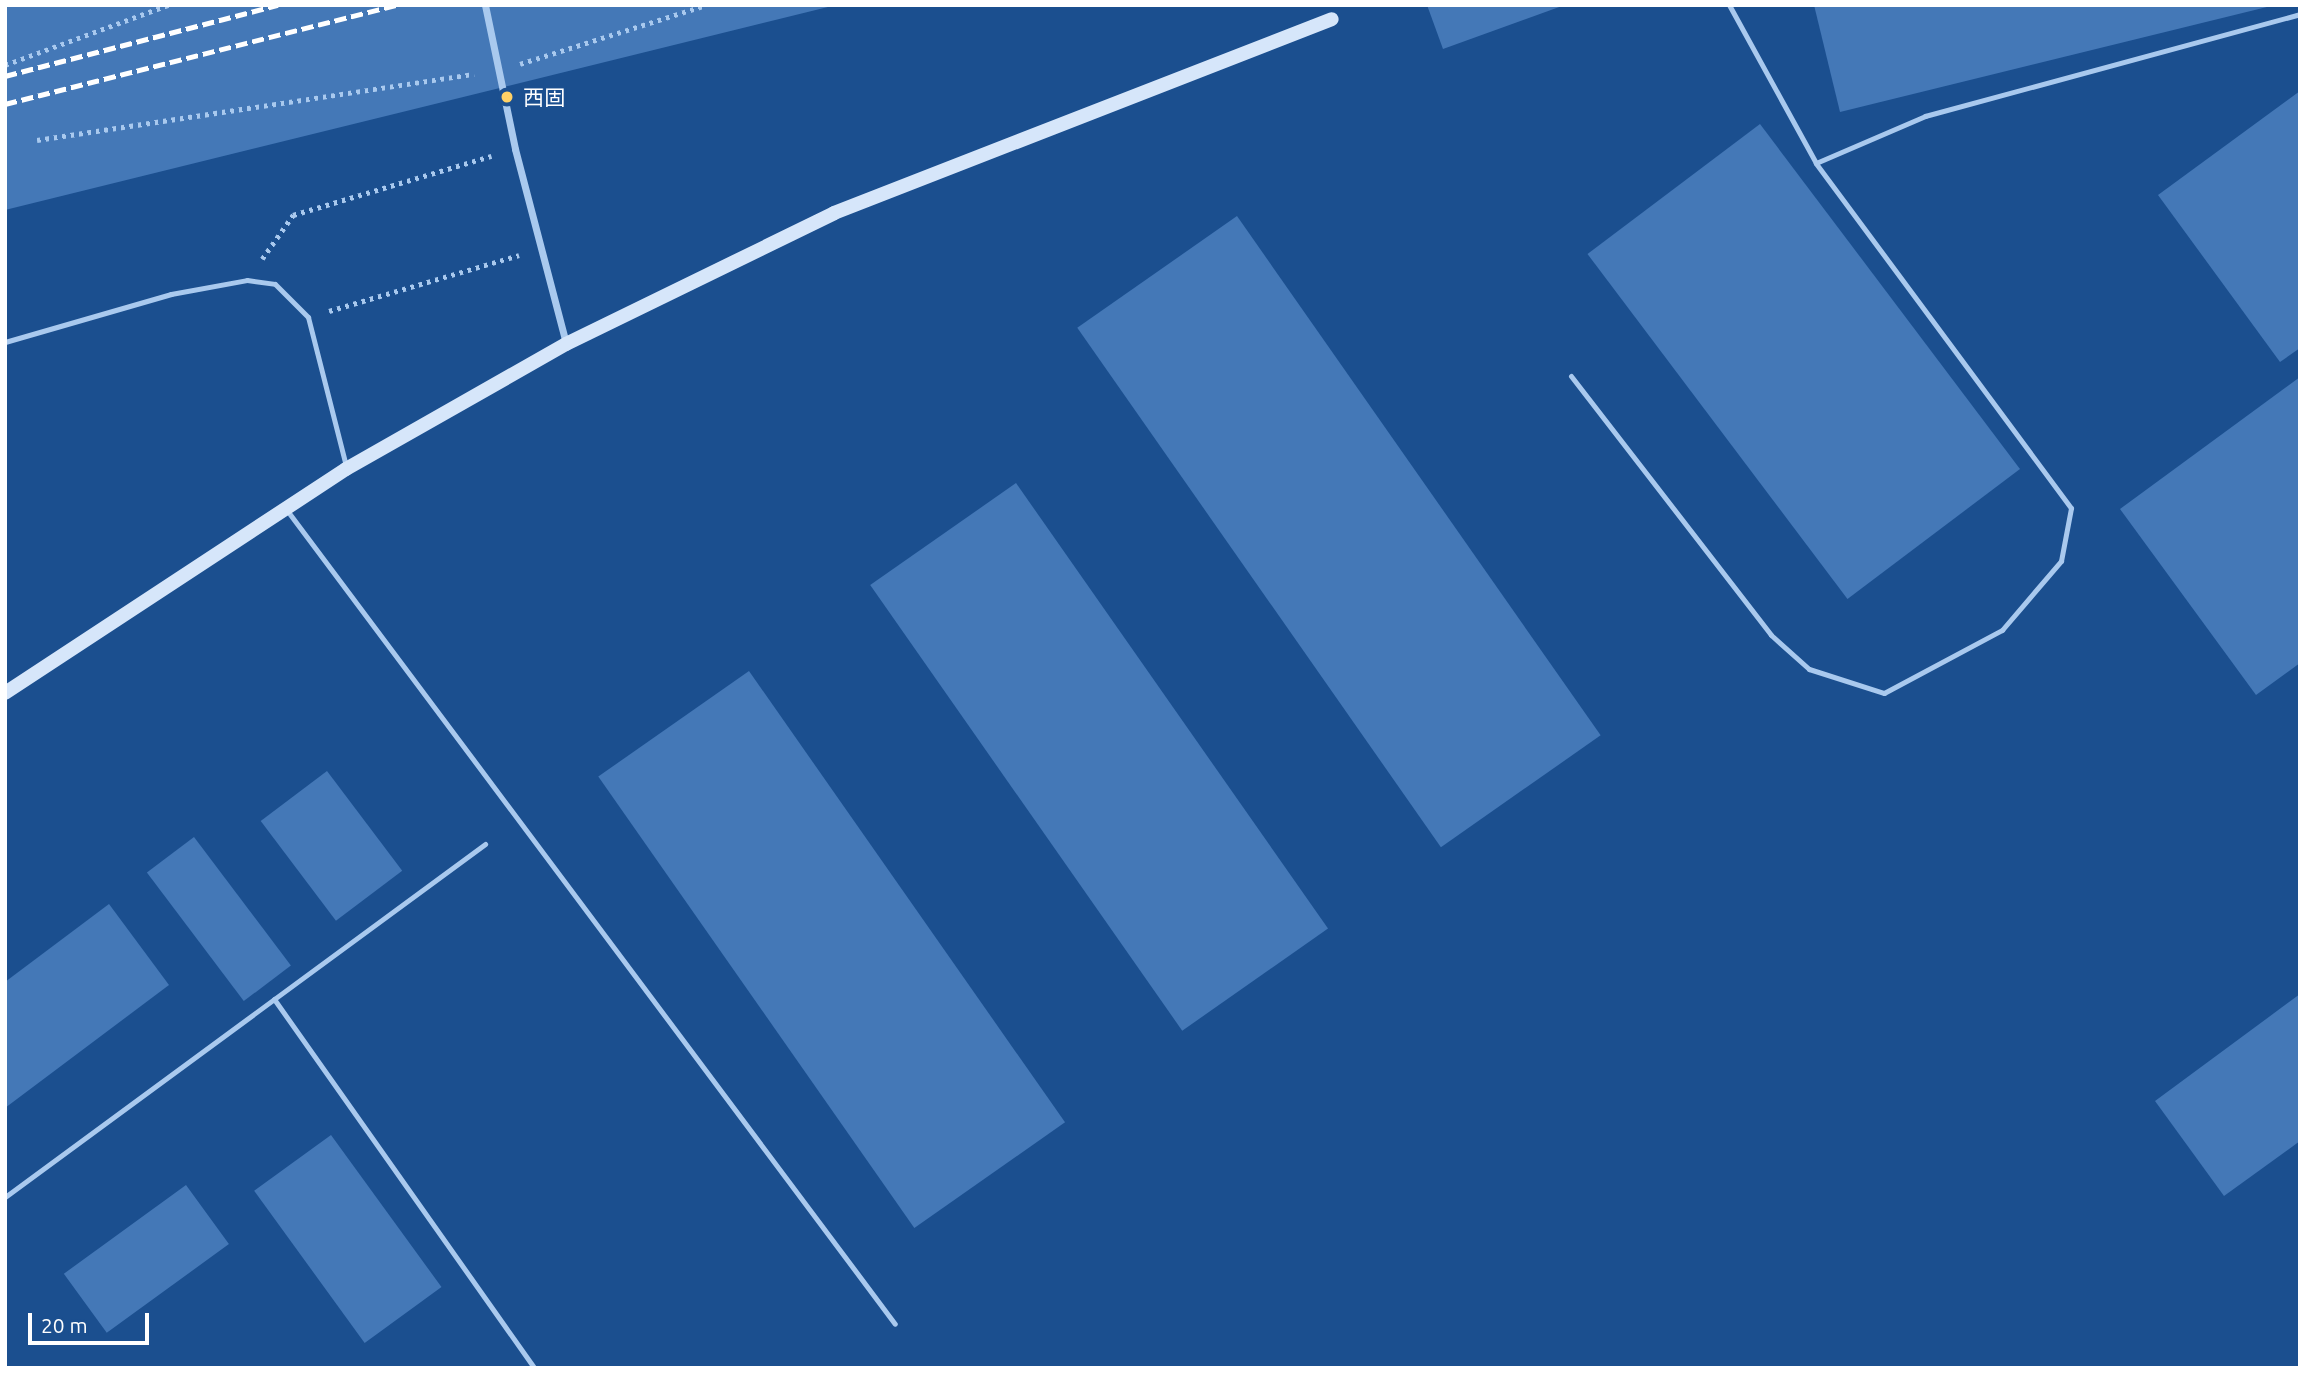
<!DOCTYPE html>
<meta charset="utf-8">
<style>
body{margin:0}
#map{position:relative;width:2305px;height:1373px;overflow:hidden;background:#1b4f8f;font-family:Ubuntu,"Noto Sans SC",sans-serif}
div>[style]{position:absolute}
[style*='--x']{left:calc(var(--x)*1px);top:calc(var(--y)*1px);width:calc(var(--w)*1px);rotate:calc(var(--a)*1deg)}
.building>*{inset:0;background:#4478b7;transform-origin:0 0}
.path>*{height:4.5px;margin-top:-2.25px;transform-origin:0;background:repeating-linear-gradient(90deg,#a9c9ee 0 3.5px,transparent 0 8.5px)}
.lane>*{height:5px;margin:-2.5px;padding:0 2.5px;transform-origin:2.5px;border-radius:2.5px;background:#a9c9ee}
.street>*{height:7px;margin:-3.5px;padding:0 3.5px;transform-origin:3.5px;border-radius:3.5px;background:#a9c9ee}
.secondary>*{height:14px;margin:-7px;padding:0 7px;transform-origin:7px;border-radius:7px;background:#d6e6fa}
.rail>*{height:5px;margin-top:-2.5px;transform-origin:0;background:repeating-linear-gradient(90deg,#fff 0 12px,transparent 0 17px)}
.dots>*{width:19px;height:19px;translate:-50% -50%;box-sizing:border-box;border:4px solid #1b4f8f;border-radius:50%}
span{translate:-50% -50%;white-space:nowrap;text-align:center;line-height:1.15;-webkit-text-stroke:5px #1b4f8f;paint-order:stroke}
.poi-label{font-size:21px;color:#fff}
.left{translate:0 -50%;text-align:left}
.frame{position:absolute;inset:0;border:7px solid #fff;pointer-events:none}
.scale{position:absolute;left:28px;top:1313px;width:121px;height:32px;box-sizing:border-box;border:4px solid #fff;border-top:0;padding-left:9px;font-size:21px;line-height:24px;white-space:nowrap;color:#fff;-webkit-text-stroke:5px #1b4f8f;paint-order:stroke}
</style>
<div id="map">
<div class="building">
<div style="clip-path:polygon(5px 5px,832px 5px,832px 6px,5px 210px)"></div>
<div style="clip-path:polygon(1427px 5px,1562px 5px,1562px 6px,1443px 49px)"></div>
<div style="clip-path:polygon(1814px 5px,2271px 5px,2271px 6px,1840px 112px)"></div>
<div style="clip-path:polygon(2300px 91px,2300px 348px,2280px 362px,2158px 195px)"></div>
<div style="left:1760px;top:124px;width:432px;height:216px;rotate:53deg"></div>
<div style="left:1237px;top:216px;width:634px;height:195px;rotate:55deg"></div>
<div style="clip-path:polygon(2300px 377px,2300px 663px,2256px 695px,2120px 509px)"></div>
<div style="left:1016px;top:483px;width:544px;height:178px;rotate:55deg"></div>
<div style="left:749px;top:671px;width:551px;height:184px;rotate:55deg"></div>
<div style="left:327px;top:771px;width:125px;height:83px;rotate:53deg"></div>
<div style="left:194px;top:837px;width:161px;height:59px;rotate:53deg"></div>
<div style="clip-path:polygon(109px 904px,169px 985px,5px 1108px,5px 982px)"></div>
<div style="clip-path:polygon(2300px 994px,2300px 1141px,2224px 1196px,2155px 1101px)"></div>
<div style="left:331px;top:1135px;width:188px;height:95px;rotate:54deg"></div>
<div style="left:186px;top:1185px;width:73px;height:151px;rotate:54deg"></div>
</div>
<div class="path">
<div style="--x:520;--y:64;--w:195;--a:-17.6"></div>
<div style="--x:5;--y:65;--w:174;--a:-20.2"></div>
<div style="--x:37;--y:140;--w:442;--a:-8.6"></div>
<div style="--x:262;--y:259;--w:54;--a:-54.8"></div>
<div style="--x:293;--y:215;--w:207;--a:-16.6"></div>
<div style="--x:329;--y:311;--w:198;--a:-16.4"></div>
</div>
<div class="lane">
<div style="--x:1816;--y:163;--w:119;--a:-23.3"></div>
<div style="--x:1925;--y:116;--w:389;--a:-15.2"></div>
<div style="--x:5;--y:342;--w:173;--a:-16.1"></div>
<div style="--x:171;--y:294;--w:77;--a:-10.4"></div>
<div style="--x:247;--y:280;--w:28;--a:8"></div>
<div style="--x:275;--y:284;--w:47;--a:45"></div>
<div style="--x:308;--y:317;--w:154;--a:75.7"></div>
<div style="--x:1571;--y:376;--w:327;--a:52.3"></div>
<div style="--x:1771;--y:635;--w:51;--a:41.8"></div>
<div style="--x:1809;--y:669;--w:79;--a:17.7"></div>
<div style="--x:1884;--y:693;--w:134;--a:-28.1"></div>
<div style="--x:2002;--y:630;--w:91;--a:-49.5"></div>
<div style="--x:2061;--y:561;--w:54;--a:-79.3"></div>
<div style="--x:2071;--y:508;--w:429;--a:-126.5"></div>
<div style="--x:1816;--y:163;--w:180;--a:-118.8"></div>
<div style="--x:286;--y:509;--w:1017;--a:53.23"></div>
<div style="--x:274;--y:999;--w:451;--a:54.8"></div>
<div style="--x:5;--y:1197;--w:596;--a:-36.33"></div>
</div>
<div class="street">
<div style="--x:485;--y:5;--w:147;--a:78.2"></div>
<div style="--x:515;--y:149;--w:202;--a:75.3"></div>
</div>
<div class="secondary">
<div style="--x:5;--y:693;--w:408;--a:-33.3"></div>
<div style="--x:346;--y:469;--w:253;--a:-29.6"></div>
<div style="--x:566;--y:344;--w:298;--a:-26"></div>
<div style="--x:834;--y:213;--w:534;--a:-21.28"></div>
</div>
<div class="rail">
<div style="--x:5;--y:76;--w:282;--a:-14.6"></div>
<div style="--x:5;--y:104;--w:403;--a:-14.2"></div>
</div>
<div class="dots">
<div style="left:507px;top:97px;background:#ffd166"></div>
</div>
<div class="poi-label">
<span class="left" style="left:523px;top:97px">西固</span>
</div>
<div class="frame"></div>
<div class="scale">20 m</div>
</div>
